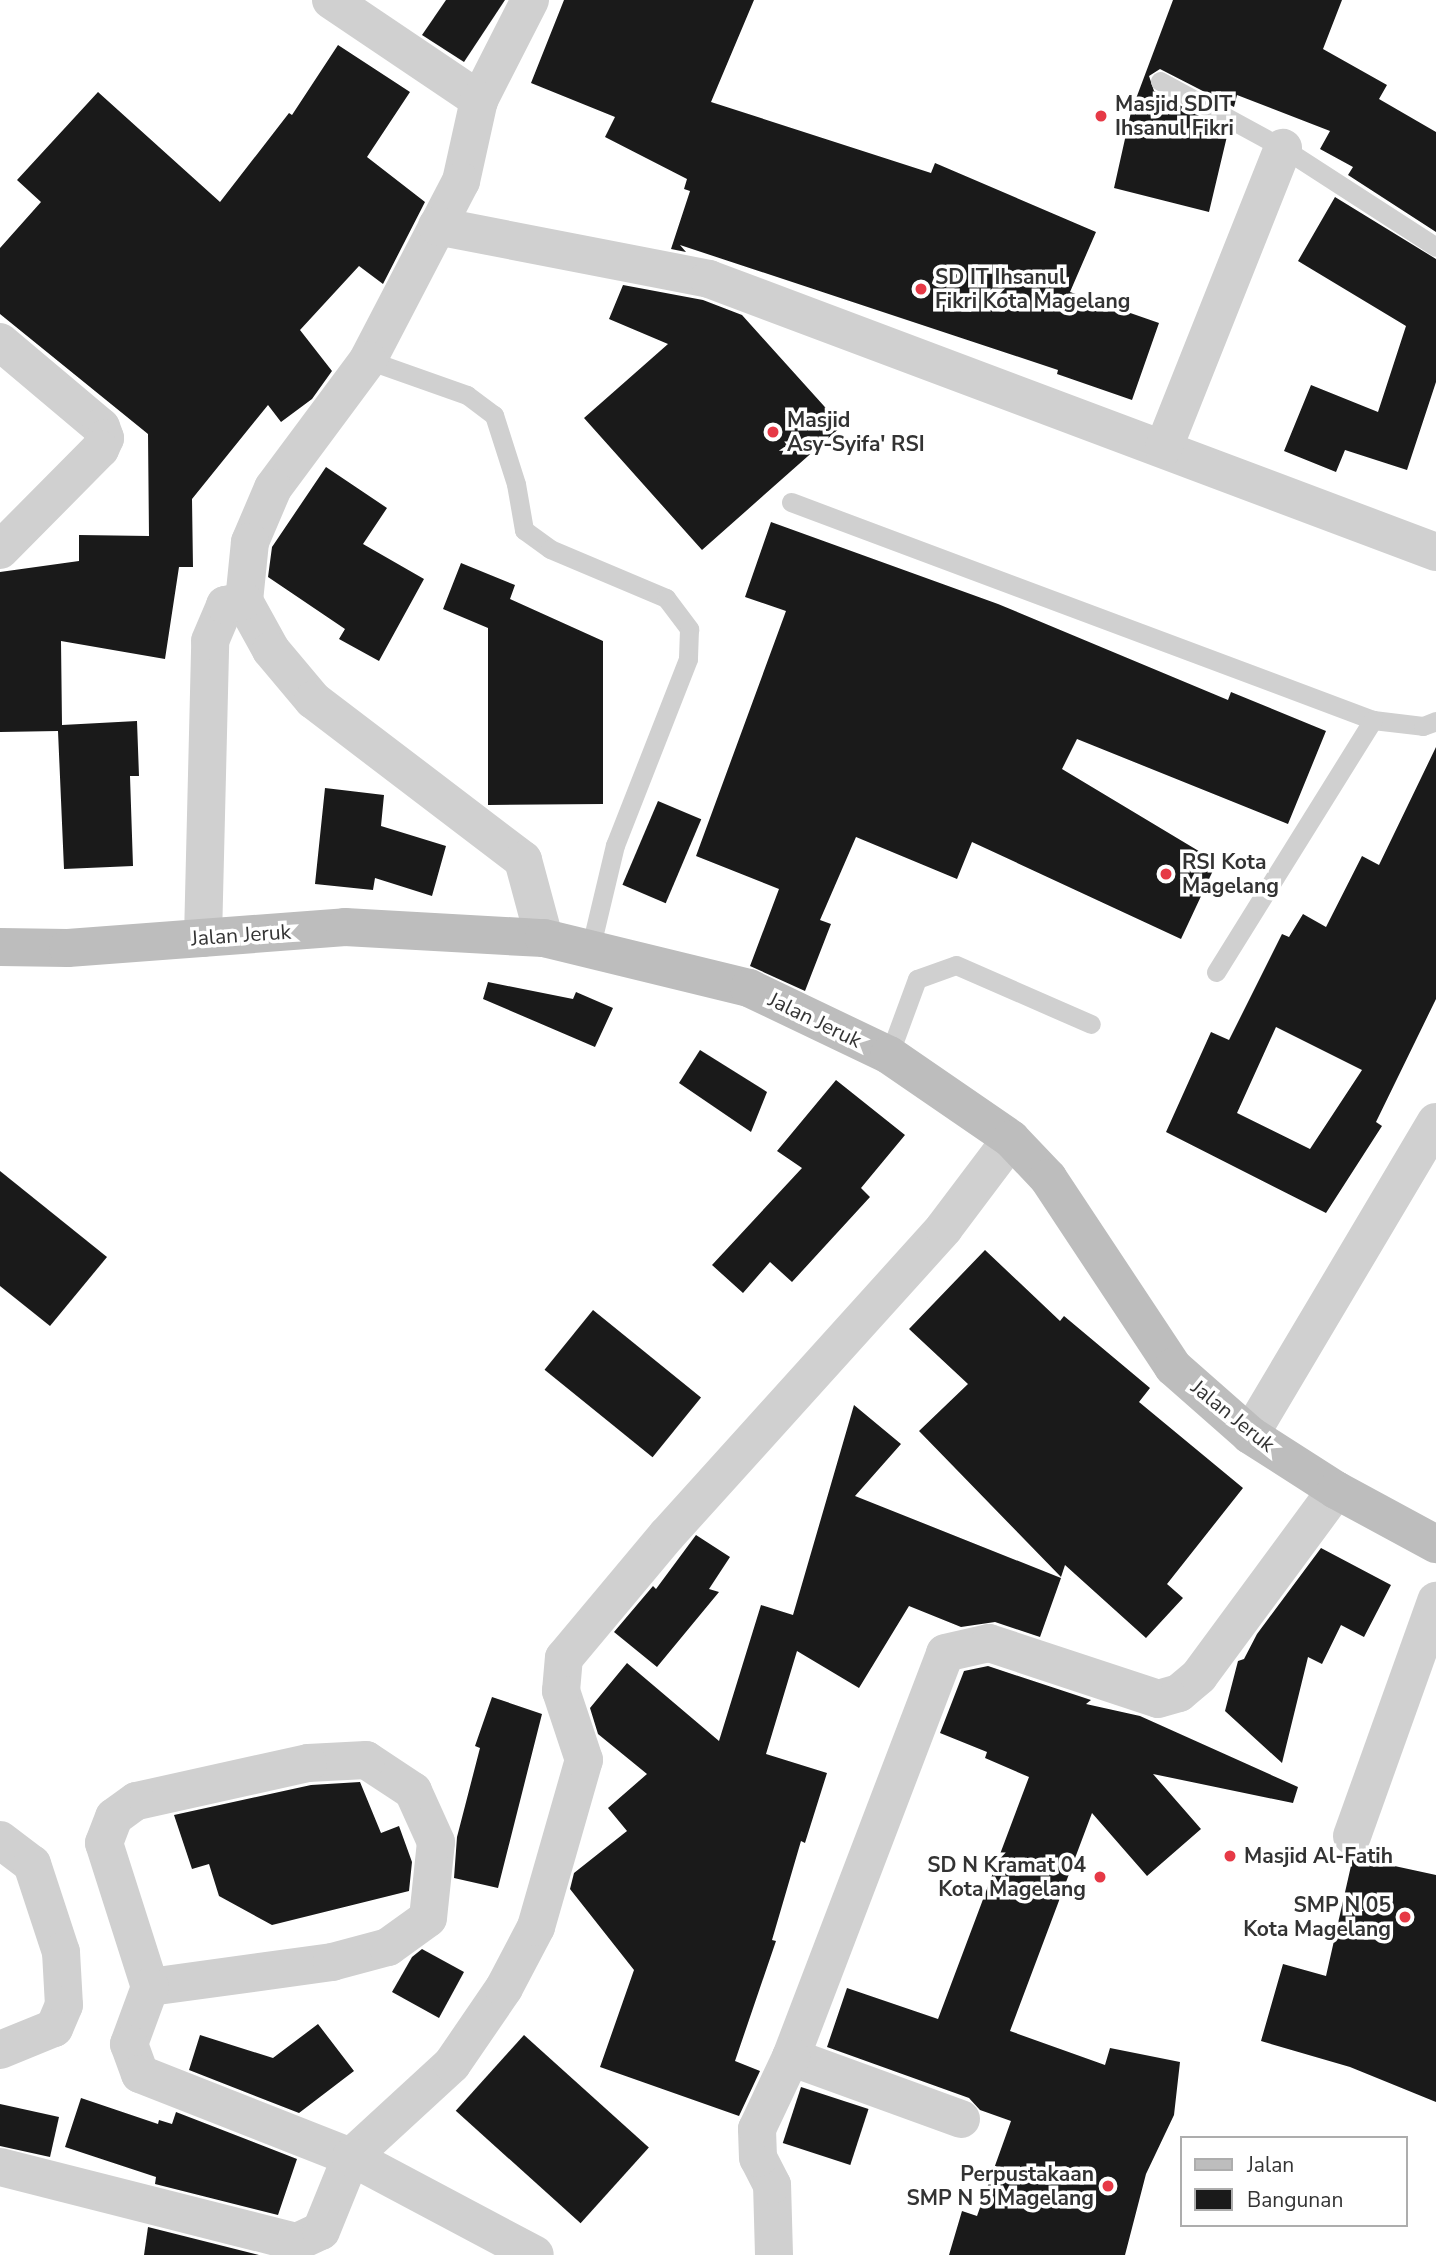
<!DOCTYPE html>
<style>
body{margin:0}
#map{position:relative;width:1436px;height:2255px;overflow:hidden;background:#fff;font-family:"Nunito Sans",sans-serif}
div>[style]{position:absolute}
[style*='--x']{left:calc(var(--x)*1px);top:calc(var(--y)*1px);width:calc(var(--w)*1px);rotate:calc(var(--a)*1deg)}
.building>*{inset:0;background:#1a1a1a;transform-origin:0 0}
.service>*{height:19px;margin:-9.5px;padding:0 9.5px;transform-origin:9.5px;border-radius:9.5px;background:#d0d0d0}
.minor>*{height:38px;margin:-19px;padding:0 19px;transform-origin:19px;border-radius:19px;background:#d0d0d0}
.secondary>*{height:38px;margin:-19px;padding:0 19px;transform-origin:19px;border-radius:19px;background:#bdbdbd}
.dots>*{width:19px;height:19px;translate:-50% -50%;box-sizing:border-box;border:4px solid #fff;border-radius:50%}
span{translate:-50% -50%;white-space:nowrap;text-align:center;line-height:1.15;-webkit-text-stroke:7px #fff;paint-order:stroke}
.poi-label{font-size:21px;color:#333;font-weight:700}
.left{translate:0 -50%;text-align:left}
.right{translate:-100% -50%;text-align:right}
.street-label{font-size:21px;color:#333}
.legend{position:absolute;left:1180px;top:2136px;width:228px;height:91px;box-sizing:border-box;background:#fff;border:2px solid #adadad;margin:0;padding:9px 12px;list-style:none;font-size:21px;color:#333}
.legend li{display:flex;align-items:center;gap:14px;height:35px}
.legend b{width:35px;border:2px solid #adadad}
</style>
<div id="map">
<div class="building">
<div style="clip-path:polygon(446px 0,505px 0,464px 62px,422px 35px)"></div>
<div style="clip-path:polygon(564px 0,754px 0,711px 102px,931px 173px,935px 163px,1096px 232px,1070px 292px,1159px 323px,1132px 400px,1057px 374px,1058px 370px,680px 245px,686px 252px,671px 249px,690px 191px,684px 189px,687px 179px,605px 137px,615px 117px,531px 83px)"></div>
<div style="clip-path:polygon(1173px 0,1342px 0,1323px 49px,1387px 85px,1379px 99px,1436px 132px,1436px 232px,1348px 175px,1353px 167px,1320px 149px,1330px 131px,1237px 95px,1234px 107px,1160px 69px,1149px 76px,1154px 91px,1228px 132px,1209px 212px,1114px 188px,1131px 112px)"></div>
<div style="clip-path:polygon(338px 45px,410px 92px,367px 157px,425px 202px,383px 284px,359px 266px,300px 330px,332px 371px,312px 399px,281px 422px,268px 405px,192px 499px,193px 567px,179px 567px,165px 659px,61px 641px,62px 725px,137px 721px,139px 776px,130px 776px,133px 866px,64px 869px,58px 731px,0 732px,0 572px,79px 561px,79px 535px,149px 536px,148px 434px,0 314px,0 248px,41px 202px,17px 180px,98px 92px,220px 202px,289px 113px,292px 115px)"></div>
<div style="clip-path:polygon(1335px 197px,1436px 259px,1436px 382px,1407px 470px,1345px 450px,1336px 472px,1284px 451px,1311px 385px,1378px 412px,1406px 326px,1298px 261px)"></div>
<div style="clip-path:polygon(623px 285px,703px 300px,742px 315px,842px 426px,702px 550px,584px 418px,668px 344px,609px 319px)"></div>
<div style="clip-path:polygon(326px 467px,387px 508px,363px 544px,424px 579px,379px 661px,339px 639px,345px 629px,268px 577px,272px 547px)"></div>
<div style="clip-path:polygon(771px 522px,998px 604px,1228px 700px,1231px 692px,1326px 731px,1288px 824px,1077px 739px,1062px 769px,1217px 862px,1181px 939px,972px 842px,957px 879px,856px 837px,820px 920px,831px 924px,805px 991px,750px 966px,779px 889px,696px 856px,786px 611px,745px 597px)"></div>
<div style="clip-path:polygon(461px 563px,515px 585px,510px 599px,603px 641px,603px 804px,488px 805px,488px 628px,443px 609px)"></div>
<div style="clip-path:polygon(evenodd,1436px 747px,1436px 999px,1376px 1122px,1382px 1126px,1326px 1213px,1166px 1132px,1211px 1032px,1229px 1040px,1282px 934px,1289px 937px,1303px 914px,1326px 927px,1362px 856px,1379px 865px,1436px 747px,1276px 1027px,1362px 1070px,1310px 1149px,1237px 1113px,1276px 1027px)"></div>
<div style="clip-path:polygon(325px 788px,384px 795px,381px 826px,446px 846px,432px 896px,375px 878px,373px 890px,315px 884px)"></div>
<div style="left:658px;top:801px;width:47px;height:91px;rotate:23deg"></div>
<div style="clip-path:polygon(488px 982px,573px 999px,576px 992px,613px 1008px,595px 1047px,483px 999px)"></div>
<div style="clip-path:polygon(700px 1050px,767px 1092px,751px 1132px,679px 1083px)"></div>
<div style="clip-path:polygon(836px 1080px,905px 1135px,861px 1188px,870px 1197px,792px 1282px,770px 1262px,743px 1293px,712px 1265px,802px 1168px,777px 1151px)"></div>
<div style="clip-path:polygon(0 1171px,107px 1257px,50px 1326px,0 1286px)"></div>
<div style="clip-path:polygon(985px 1250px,1060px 1321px,1064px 1316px,1150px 1388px,1139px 1402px,1243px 1488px,1167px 1584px,1183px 1598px,1146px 1638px,1065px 1565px,1061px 1577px,919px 1431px,968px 1384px,909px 1329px)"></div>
<div style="left:593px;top:1310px;width:139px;height:77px;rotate:39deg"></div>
<div style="clip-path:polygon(854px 1405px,901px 1444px,855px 1496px,1061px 1578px,1040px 1637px,995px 1622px,961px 1627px,909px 1606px,859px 1688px,797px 1651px,766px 1754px,827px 1773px,805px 1843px,801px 1841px,772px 1940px,776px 1941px,735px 2061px,760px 2071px,739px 2116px,600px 2067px,634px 1970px,570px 1889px,574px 1873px,627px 1831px,608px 1808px,647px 1774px,598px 1734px,590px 1708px,627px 1663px,719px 1741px,761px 1605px,793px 1615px)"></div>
<div style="clip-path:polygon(696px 1535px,730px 1557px,709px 1589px,719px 1592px,657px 1667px,614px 1632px,653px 1586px,656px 1589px)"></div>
<div style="clip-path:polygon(1321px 1548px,1391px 1585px,1364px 1637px,1341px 1625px,1322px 1664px,1308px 1657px,1282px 1763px,1225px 1711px,1238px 1661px,1244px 1659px,1257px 1634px)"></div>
<div style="clip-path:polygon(988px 1666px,1091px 1700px,1086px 1704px,1140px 1716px,1298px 1787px,1293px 1803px,1153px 1774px,1201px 1829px,1147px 1876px,1092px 1813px,1010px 2031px,1105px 2065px,1110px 2048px,1180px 2062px,1174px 2115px,1146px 2174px,1125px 2255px,949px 2255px,962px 2211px,977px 2216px,1011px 2121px,980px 2110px,969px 2098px,827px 2047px,847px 1988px,938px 2019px,1029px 1777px,985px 1758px,987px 1752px,940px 1733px,964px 1671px)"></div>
<div style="clip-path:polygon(492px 1697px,542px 1714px,498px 1888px,454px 1878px,457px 1837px,480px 1748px,475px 1746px)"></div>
<div style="clip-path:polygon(360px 1782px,381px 1833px,399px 1826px,412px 1862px,409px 1891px,272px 1925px,219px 1896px,209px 1864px,192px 1869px,174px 1815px,311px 1785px)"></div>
<div style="clip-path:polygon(1353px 1857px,1436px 1875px,1436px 2102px,1350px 2067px,1261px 2041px,1283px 1964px,1326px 1976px)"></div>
<div style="clip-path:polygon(422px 1949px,464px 1972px,439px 2018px,392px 1992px,412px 1957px)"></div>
<div style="clip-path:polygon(318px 2024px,354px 2071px,299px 2113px,189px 2070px,200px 2035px,273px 2058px)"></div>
<div style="left:524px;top:2035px;width:168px;height:102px;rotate:42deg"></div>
<div style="left:801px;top:2087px;width:71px;height:59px;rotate:18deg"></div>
<div style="clip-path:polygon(81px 2098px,158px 2124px,159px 2120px,172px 2124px,176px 2112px,297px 2159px,278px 2215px,155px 2184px,156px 2177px,65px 2147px)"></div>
<div style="clip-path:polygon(0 2104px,59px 2117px,50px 2157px,0 2146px)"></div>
<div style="clip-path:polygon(148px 2227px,259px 2255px,144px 2255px)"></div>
</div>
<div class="service">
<div style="--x:1160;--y:81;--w:140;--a:28.6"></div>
<div style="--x:1283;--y:148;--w:182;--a:32.9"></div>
<div style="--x:368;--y:360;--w:105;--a:19.5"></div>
<div style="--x:467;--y:395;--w:34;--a:37"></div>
<div style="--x:494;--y:415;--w:72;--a:72.3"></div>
<div style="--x:516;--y:484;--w:47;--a:80.1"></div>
<div style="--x:524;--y:530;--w:32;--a:36"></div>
<div style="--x:550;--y:549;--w:126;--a:22.9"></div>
<div style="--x:666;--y:598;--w:39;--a:53"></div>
<div style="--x:689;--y:629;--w:30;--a:92"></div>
<div style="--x:688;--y:659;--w:200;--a:111.4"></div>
<div style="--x:615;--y:845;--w:104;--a:103.4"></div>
<div style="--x:791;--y:502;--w:621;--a:20.53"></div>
<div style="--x:1373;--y:720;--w:50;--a:6.8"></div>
<div style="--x:1423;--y:726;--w:14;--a:-21"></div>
<div style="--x:1216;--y:972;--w:297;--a:-58.1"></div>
<div style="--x:889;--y:1055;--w:81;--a:-69.8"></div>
<div style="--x:917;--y:979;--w:41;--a:-19.7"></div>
<div style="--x:956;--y:965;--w:147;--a:23.6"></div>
</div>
<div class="minor">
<div style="--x:331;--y:0;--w:179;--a:34"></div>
<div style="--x:530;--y:0;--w:112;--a:117"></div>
<div style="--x:479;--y:100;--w:83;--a:102.5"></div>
<div style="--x:461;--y:181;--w:202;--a:117.5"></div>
<div style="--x:368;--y:360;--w:159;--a:126.6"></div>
<div style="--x:273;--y:488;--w:59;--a:113.1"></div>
<div style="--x:250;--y:542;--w:59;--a:95.8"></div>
<div style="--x:244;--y:601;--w:56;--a:61.1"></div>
<div style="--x:271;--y:650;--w:65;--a:50"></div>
<div style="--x:313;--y:700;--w:264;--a:37.3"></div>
<div style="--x:523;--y:860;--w:81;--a:74.9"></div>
<div style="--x:437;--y:226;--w:277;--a:11"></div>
<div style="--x:709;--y:279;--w:777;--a:20.58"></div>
<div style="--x:0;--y:342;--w:132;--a:40.1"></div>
<div style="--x:101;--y:427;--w:12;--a:70"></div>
<div style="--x:105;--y:438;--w:12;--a:114"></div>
<div style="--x:100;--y:449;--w:142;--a:134.7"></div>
<div style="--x:1164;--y:447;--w:322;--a:-68.3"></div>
<div style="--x:203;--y:938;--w:297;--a:-88.6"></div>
<div style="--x:210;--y:641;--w:39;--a:-67"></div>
<div style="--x:225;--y:605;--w:19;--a:-12"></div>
<div style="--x:1250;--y:1435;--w:364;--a:-59.3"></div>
<div style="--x:1352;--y:1836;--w:250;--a:-70.3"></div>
<div style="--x:0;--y:1840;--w:40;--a:37"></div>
<div style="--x:32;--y:1864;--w:93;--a:71.8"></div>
<div style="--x:61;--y:1952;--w:53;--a:86.8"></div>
<div style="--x:64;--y:2005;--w:25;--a:113"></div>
<div style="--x:54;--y:2028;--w:58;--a:157.8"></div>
<div style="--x:150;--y:1987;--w:184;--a:-7.8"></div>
<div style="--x:332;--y:1962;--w:58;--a:-15"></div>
<div style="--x:388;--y:1947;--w:49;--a:-35.9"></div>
<div style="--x:428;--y:1918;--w:76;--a:-84"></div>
<div style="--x:436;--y:1842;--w:56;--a:-114.3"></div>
<div style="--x:413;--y:1791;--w:56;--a:-146.6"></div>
<div style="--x:366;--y:1760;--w:58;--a:177"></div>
<div style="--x:308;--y:1763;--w:176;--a:167.5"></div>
<div style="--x:136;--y:1801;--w:27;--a:144"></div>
<div style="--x:114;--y:1817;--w:28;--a:111"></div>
<div style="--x:104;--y:1843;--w:151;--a:72.3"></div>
<div style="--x:150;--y:1987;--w:61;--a:110.2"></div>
<div style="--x:129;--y:2044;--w:32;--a:70"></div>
<div style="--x:140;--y:2074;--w:227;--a:21.5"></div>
<div style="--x:351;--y:2157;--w:137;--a:-42.6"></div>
<div style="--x:452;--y:2064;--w:92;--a:-55.6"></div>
<div style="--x:504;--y:1988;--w:69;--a:-62.3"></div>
<div style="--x:536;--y:1927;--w:174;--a:-74"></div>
<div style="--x:584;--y:1760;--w:73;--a:-108.4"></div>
<div style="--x:561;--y:1691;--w:33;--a:-85"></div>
<div style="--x:564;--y:1658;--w:160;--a:-50.1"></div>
<div style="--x:667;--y:1535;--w:413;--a:-47.9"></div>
<div style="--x:944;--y:1228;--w:111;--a:-53"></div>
<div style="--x:961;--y:2119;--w:181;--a:-160"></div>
<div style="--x:791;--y:2057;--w:432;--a:-69.1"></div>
<div style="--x:945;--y:1653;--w:45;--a:-12.8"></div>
<div style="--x:989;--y:1643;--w:178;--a:18.3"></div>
<div style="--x:1158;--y:1699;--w:22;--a:-16"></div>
<div style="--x:1179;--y:1693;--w:26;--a:-40"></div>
<div style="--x:1199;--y:1676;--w:231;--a:-53.6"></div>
<div style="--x:0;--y:2167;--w:306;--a:14.2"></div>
<div style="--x:297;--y:2242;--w:26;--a:-25"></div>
<div style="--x:321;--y:2231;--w:80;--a:-67.9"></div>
<div style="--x:351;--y:2157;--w:208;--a:28"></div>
<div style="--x:774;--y:2255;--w:70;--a:-91.6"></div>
<div style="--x:772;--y:2185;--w:30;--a:-117"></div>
<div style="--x:758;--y:2158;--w:29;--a:-92"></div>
<div style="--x:757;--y:2129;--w:80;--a:-64.7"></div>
</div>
<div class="secondary">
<div style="--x:0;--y:947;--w:68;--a:0.8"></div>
<div style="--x:68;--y:948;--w:278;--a:-4.3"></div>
<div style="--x:345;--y:927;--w:199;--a:3.2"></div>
<div style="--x:544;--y:938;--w:211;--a:13.7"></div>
<div style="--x:749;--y:988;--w:155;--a:25.6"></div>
<div style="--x:889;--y:1055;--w:148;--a:34.5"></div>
<div style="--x:1011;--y:1139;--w:54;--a:46.5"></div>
<div style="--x:1048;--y:1178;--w:227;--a:56.5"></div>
<div style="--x:1173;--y:1367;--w:103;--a:41.4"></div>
<div style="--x:1250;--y:1435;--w:102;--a:32.6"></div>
<div style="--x:1336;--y:1490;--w:114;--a:28.4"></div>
</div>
<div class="dots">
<div style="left:1101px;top:116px;background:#e63946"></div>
<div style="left:921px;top:289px;background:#e63946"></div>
<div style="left:773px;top:432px;background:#e63946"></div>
<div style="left:1166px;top:874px;background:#e63946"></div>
<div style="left:1230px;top:1856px;background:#e63946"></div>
<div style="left:1100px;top:1877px;background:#e63946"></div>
<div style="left:1405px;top:1917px;background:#e63946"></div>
<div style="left:1108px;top:2186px;background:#e63946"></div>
</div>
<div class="poi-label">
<span class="left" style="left:1115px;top:116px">Masjid SDIT<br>Ihsanul Fikri</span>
<span class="left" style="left:935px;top:289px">SD IT Ihsanul<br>Fikri Kota Magelang</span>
<span class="left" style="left:787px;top:432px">Masjid<br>Asy-Syifa' RSI</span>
<span class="left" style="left:1182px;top:874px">RSI Kota<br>Magelang</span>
<span class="left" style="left:1244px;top:1856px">Masjid Al-Fatih</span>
<span class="right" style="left:1086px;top:1877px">SD N Kramat 04<br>Kota Magelang</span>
<span class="right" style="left:1391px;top:1917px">SMP N 05<br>Kota Magelang</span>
<span class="right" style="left:1094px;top:2186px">Perpustakaan<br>SMP N 5 Magelang</span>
</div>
<div class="street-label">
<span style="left:241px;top:935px;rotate:-4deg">Jalan Jeruk</span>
<span style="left:815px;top:1020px;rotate:26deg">Jalan Jeruk</span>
<span style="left:1233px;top:1416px;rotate:39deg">Jalan Jeruk</span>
</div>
<ul class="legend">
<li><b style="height:9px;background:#bdbdbd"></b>Jalan</li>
<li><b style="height:19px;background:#1a1a1a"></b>Bangunan</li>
</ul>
</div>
